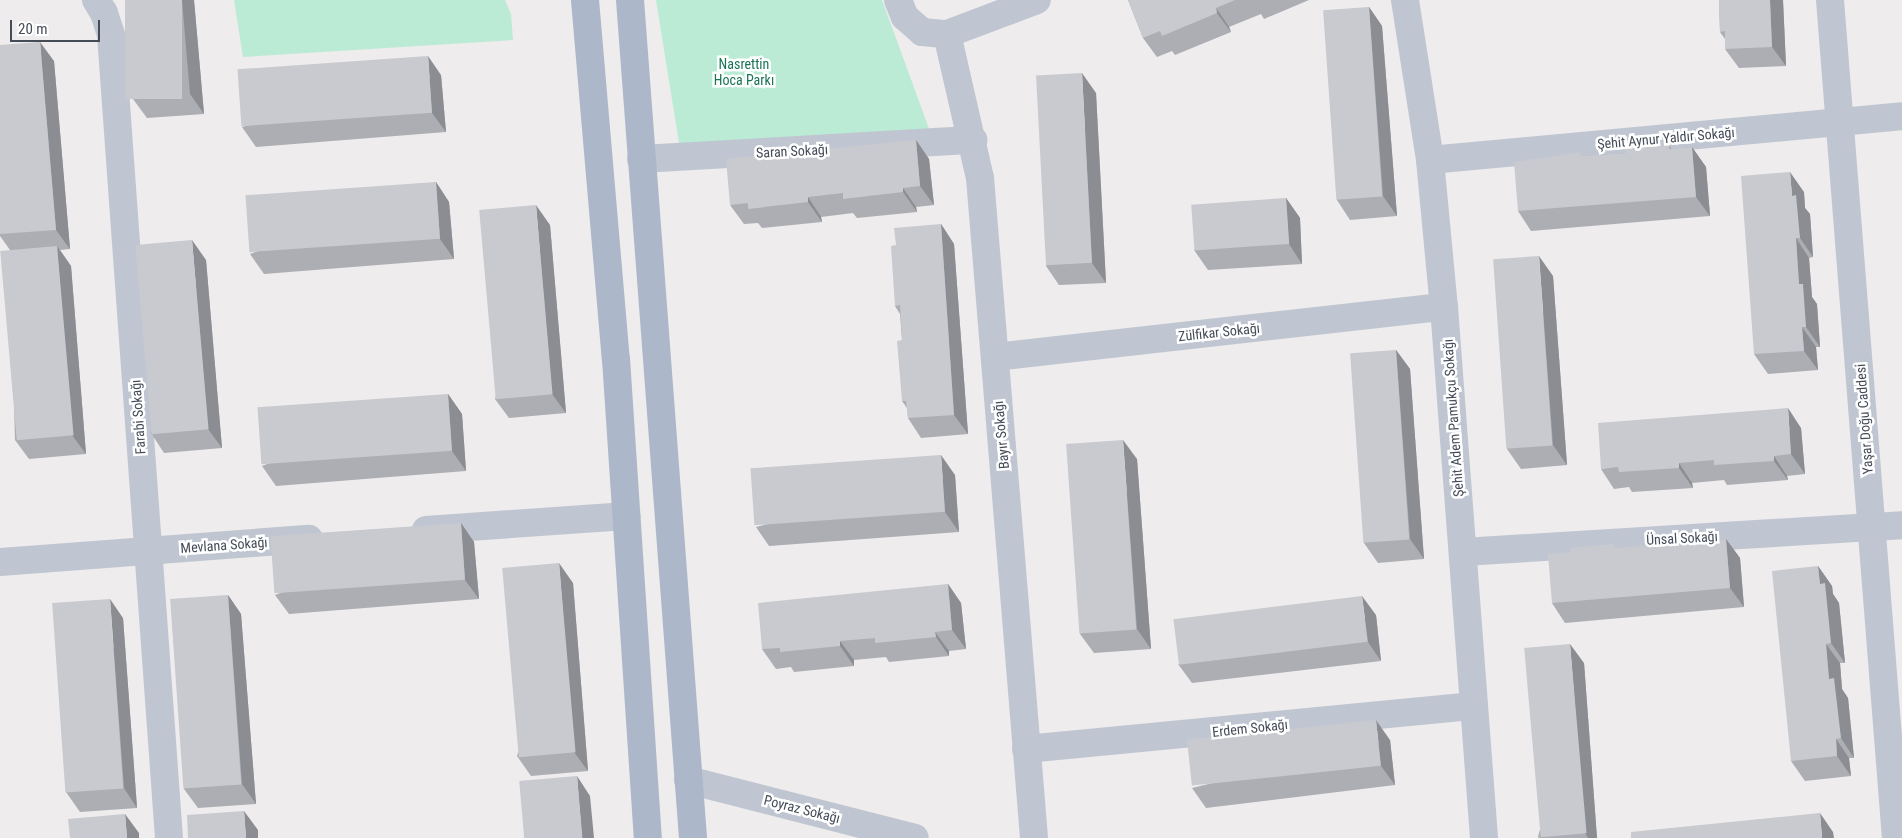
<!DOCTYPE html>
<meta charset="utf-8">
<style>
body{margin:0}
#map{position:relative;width:1902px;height:838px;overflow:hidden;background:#eeecec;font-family:"Roboto Condensed",sans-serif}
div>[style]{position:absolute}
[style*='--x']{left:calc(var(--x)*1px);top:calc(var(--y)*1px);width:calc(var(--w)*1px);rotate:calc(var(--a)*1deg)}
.green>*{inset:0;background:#bbebd5}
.minor>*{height:28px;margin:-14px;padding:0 14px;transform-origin:14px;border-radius:14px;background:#bfc6d1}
.major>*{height:28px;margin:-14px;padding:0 14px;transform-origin:14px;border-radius:14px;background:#acb7ca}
.wall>*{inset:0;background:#acaeb3}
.shaded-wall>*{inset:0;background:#8c8d92}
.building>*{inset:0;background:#c8cad0;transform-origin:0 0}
span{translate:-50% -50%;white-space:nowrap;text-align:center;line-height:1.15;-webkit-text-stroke:5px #fff;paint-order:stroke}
.park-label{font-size:14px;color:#1b7455}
.street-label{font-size:14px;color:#454c58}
.scale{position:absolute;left:10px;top:20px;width:90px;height:22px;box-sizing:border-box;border:2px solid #454c58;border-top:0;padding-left:6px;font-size:15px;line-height:18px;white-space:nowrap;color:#454c58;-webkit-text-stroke:4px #fff;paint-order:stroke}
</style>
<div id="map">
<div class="green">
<div style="clip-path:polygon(234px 0,505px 0,511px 14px,513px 40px,243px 57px)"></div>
<div style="clip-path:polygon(656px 0,882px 0,931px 134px,680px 149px)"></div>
</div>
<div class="minor">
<div style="--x:96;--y:0;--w:15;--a:58"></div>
<div style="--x:104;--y:13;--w:23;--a:72"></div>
<div style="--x:111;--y:35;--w:805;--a:85.87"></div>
<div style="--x:898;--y:0;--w:18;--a:68"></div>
<div style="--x:905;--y:17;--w:23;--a:41"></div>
<div style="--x:922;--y:32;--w:25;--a:5"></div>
<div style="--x:947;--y:34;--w:96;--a:-20.7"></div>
<div style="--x:1405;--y:0;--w:162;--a:81.1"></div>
<div style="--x:1430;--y:160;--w:148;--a:84.6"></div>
<div style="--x:1444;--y:307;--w:533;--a:85.69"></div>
<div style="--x:1830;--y:0;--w:841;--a:85.5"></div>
<div style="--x:947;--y:34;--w:148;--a:77.1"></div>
<div style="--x:980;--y:178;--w:662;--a:85.32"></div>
<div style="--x:641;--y:159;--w:333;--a:-3.3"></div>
<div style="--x:1430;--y:160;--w:474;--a:-5.3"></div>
<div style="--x:995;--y:357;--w:452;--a:-6.4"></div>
<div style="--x:426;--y:530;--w:201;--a:-4"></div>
<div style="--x:1463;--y:552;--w:440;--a:-3.5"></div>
<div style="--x:0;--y:562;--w:310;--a:-4.3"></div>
<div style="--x:1026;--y:749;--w:450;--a:-5.5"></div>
<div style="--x:688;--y:780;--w:234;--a:14.3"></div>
</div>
<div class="major">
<div style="--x:585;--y:0;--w:360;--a:85.1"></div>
<div style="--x:616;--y:359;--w:480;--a:86.2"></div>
<div style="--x:630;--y:0;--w:840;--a:85.7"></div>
</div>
<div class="wall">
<div style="clip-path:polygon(125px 0,194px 0,204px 114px,147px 118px,133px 99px)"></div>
<div style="clip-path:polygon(1128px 0,1309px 0,1264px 19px,1261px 14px,1229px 27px,1231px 32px,1175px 55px,1172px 51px,1157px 57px,1143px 38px)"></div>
<div style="clip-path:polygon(1719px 0,1783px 0,1786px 66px,1739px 68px,1725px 49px,1725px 39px,1720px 32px)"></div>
<div style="clip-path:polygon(1369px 7px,1382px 26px,1397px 216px,1350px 220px,1337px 200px)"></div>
<div style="clip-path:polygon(0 45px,54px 61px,70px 249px,60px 250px,71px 266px,86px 454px,29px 459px,15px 440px,10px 250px,0 236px)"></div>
<div style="clip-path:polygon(441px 75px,446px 132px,256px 147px,242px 127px)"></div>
<div style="clip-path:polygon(1096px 93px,1106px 283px,1059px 285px,1046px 266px)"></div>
<div style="clip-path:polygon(916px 140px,929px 159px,934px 205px,916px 207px,917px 212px,857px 218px,853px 213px,821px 217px,822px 222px,762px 228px,758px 223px,744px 224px,730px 205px)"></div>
<div style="clip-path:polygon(1669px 145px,1672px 149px,1692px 147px,1706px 167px,1710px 216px,1531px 231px,1518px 211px,1582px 156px,1626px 153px)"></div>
<div style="clip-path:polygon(436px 182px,449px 202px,454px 259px,264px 274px,250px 254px)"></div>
<div style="clip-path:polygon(1804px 192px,1805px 208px,1810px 214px,1813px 257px,1809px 258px,1812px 297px,1817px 304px,1820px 347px,1816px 347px,1818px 370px,1768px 374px,1754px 354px)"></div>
<div style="clip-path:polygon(1286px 198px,1300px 218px,1302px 264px,1208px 270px,1194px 250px)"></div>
<div style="clip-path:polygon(941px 224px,954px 244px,968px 434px,921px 438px,908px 418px,907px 408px,902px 401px,902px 340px,900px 314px,895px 306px,896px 245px)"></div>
<div style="clip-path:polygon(550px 225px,566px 413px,509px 418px,495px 399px)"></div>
<div style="clip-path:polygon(206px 260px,222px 448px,164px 453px,151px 433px)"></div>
<div style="clip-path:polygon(1553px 276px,1567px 465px,1521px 469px,1507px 449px)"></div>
<div style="clip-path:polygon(1396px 350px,1410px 369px,1424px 559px,1378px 563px,1364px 543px)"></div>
<div style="clip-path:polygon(448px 394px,462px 414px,466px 471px,276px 486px,262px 466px)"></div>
<div style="clip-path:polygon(1801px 428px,1805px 474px,1787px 476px,1788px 480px,1727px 485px,1724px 480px,1692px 483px,1693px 488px,1632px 492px,1629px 487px,1614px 489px,1601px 469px)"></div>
<div style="clip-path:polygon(1137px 459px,1151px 649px,1094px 653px,1080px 634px)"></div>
<div style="clip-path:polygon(955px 475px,959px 532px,769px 546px,756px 527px)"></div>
<div style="clip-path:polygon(461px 523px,474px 542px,479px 599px,289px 614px,275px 595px)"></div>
<div style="clip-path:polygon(1726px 539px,1740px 558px,1744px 607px,1565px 623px,1552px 603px,1616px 548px)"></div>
<div style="clip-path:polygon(1818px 566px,1832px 586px,1833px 594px,1839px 603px,1845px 663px,1840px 663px,1842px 689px,1848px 698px,1854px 758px,1849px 758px,1851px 776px,1805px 781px,1791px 761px)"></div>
<div style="clip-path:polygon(573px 583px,588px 771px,531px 776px,517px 756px)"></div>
<div style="clip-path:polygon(948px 584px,961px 603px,966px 649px,949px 651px,949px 656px,889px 662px,886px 657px,854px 660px,854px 666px,794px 672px,791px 667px,776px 669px,762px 649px)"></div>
<div style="clip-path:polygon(228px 595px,241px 614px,256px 804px,198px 808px,184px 789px)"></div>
<div style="clip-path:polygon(1376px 615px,1381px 661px,1192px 683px,1178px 664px)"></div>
<div style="clip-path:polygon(123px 618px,137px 808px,80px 812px,66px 792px)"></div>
<div style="clip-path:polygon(1584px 663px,1597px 838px,1539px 838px,1538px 837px)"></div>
<div style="clip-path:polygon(1390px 740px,1395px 785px,1206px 808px,1192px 788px)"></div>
</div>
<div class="shaded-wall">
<div style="clip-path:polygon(182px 0,194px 0,204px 114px,190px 94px)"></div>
<div style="clip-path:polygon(1770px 0,1783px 0,1786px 66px,1772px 47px)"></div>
<div style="clip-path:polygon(1369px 7px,1382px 26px,1397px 216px,1383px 196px)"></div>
<div style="clip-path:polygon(1216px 8px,1229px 27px,1231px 32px,1217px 13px)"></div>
<div style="clip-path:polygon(40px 42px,54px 61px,70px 249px,56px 230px)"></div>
<div style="clip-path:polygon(428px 56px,441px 75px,446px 132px,432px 113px)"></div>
<div style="clip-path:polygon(1082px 73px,1096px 93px,1106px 283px,1092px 263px)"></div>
<div style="clip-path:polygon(916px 140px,929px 159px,934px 205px,920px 186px)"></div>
<div style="clip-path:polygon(1692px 147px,1706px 167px,1710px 216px,1696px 197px)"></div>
<div style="clip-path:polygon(1790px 172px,1804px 192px,1805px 208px,1810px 214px,1813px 257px,1800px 238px,1792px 196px)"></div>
<div style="clip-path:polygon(436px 182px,449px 202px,454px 259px,440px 239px)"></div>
<div style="clip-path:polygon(903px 188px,916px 207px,917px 212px,903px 192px)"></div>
<div style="clip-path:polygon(808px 197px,821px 217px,822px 222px,808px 202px)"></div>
<div style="clip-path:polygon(1286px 198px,1300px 218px,1302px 264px,1289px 244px)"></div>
<div style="clip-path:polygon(536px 205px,550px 225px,566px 413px,552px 394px)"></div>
<div style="clip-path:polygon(941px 224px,954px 244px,968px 434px,954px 415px)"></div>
<div style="clip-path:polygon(1796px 238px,1809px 258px,1812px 297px,1817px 304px,1820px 347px,1806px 327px,1799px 284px)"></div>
<div style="clip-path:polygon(192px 240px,206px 260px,222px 448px,208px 429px)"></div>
<div style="clip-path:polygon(57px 246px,71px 266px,86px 454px,72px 435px)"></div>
<div style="clip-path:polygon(1539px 256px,1553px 276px,1567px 465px,1553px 445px)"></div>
<div style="clip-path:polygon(1802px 327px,1816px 347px,1818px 370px,1804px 351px)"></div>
<div style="clip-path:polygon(1396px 350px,1410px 369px,1424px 559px,1410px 539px)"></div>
<div style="clip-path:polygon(448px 394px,462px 414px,466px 471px,452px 451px)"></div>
<div style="clip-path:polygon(1788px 408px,1801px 428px,1805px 474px,1791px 454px)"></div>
<div style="clip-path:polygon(1123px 440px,1137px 459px,1151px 649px,1137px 629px)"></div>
<div style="clip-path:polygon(941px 455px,955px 475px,959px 532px,945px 512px)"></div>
<div style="clip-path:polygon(1774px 456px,1787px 476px,1788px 480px,1774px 461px)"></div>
<div style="clip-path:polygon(1679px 463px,1692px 483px,1693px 488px,1679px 468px)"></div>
<div style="clip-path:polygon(461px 523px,474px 542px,479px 599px,465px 580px)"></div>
<div style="clip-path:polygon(1726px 539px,1740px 558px,1744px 607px,1730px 588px)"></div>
<div style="clip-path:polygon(559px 563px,573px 583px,588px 771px,574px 752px)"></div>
<div style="clip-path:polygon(1818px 566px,1832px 586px,1833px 594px,1839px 603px,1845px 663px,1831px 643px,1820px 584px)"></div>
<div style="clip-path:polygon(948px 584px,961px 603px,966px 649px,952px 630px)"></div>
<div style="clip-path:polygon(228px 595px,241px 614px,256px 804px,242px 784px)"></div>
<div style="clip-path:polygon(1362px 596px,1376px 615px,1381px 661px,1368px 642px)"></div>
<div style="clip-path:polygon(110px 599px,123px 618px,137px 808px,124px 788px)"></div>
<div style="clip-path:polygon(935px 632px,949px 651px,949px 656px,936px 637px)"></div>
<div style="clip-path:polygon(840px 641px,854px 660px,854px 666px,840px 646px)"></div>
<div style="clip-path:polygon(1570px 644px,1584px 663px,1597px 838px,1588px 838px,1585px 833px)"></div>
<div style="clip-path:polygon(1826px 644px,1840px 663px,1842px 689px,1848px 698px,1854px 758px,1841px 738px,1829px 679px)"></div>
<div style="clip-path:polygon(1376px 720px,1390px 740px,1395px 785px,1381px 766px)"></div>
<div style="clip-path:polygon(1836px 739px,1849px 758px,1851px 776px,1837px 756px)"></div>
<div style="clip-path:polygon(577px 776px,590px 796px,594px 838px,582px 838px)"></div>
<div style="clip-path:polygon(244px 811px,258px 830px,258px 838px,246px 838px)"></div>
<div style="clip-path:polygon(1820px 813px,1833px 832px,1834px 838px,1822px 838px)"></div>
<div style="clip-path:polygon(125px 814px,139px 833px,139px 838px,127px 838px)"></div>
</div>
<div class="building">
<div style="left:125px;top:0;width:57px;height:99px"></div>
<div style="clip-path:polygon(1128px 0,1235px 0,1216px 8px,1217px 13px,1162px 36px,1160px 31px,1143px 38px)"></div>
<div style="clip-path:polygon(1719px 0,1770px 0,1772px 47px,1725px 49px,1725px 31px,1720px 32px)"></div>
<div style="left:1369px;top:7px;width:190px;height:46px;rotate:86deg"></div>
<div style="clip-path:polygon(40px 42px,56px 230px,0 234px,0 45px)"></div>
<div style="left:428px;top:56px;width:57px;height:191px;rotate:86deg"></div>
<div style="left:1082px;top:73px;width:190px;height:46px;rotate:87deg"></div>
<div style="clip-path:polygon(916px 140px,920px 186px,903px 188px,903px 192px,843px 199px,843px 193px,808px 197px,808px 202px,748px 209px,748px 203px,730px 205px,726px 159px)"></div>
<div style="clip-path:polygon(1669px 145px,1669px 149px,1692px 147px,1696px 197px,1518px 211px,1514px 162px,1579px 152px,1580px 156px,1626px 153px,1626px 149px)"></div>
<div style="clip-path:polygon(1790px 172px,1792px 196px,1796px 195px,1800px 238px,1796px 238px,1799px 284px,1803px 284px,1806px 327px,1802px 327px,1804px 351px,1754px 354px,1741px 176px)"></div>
<div style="left:436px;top:182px;width:57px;height:191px;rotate:86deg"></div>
<div style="left:1286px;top:198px;width:46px;height:95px;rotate:86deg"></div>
<div style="left:536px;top:205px;width:190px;height:57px;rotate:85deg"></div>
<div style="clip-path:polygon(941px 224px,954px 415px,908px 418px,906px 401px,902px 401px,897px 341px,902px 340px,900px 305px,895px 306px,891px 246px,896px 245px,894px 228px)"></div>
<div style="left:192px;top:240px;width:190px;height:57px;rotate:85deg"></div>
<div style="left:57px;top:246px;width:190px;height:57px;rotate:85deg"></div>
<div style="left:1539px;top:256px;width:190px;height:46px;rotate:86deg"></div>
<div style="left:1396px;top:350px;width:190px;height:46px;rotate:86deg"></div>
<div style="left:448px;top:394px;width:57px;height:191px;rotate:86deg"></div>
<div style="clip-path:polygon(1788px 408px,1791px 454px,1774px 456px,1774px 461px,1714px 465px,1714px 460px,1679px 463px,1679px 468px,1619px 472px,1618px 467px,1601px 469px,1598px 423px)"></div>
<div style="left:1123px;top:440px;width:190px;height:57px;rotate:86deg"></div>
<div style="left:941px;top:455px;width:57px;height:191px;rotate:86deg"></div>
<div style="left:461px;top:523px;width:57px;height:191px;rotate:86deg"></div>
<div style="clip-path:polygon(1703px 537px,1703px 541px,1726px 539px,1730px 588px,1552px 603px,1548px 554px,1571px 552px,1570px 548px,1613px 544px,1614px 548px,1660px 544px,1660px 541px)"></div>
<div style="left:559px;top:563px;width:190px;height:57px;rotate:85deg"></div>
<div style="clip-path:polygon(1818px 566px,1820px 584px,1825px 583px,1831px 643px,1826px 644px,1829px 679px,1834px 678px,1841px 738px,1836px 739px,1837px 756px,1791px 761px,1772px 571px)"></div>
<div style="clip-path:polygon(948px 584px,952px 630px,935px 632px,936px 637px,875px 643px,875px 638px,840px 641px,840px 646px,780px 652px,780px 648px,762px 649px,758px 603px)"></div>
<div style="left:228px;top:595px;width:190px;height:58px;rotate:86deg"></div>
<div style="left:1362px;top:596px;width:46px;height:190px;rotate:83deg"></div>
<div style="left:110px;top:599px;width:190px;height:58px;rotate:86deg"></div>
<div style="left:1570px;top:644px;width:190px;height:46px;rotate:85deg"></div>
<div style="left:1376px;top:720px;width:46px;height:190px;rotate:84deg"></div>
<div style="left:577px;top:776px;width:62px;height:58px;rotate:85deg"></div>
<div style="clip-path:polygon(244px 811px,246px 838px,188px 838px,187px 815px)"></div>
<div style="clip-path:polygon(1820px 813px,1822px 838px,1631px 838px,1631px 832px)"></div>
<div style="clip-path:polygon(125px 814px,127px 838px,70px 838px,68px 819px)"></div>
</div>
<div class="park-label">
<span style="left:744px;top:72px">Nasrettin<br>Hoca Parkı</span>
</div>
<div class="street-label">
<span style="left:1666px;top:138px;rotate:-5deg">Şehit Aynur Yaldır Sokağı</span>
<span style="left:792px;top:151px;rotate:-3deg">Saran Sokağı</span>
<span style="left:1219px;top:332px;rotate:-6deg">Zülfikar Sokağı</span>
<span style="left:138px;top:417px;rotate:-94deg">Farabi Sokağı</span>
<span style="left:1453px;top:418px;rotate:-94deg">Şehit Adem Pamukçu Sokağı</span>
<span style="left:1864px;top:419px;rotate:-94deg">Yaşar Doğu Caddesi</span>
<span style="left:1001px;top:435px;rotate:-95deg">Bayır Sokağı</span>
<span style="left:1682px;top:538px;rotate:-3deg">Ünsal Sokağı</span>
<span style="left:224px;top:545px;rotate:-4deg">Mevlana Sokağı</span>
<span style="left:1250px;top:728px;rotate:-6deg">Erdem Sokağı</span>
<span style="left:802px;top:809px;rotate:14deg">Poyraz Sokağı</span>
</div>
<div class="scale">20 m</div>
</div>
